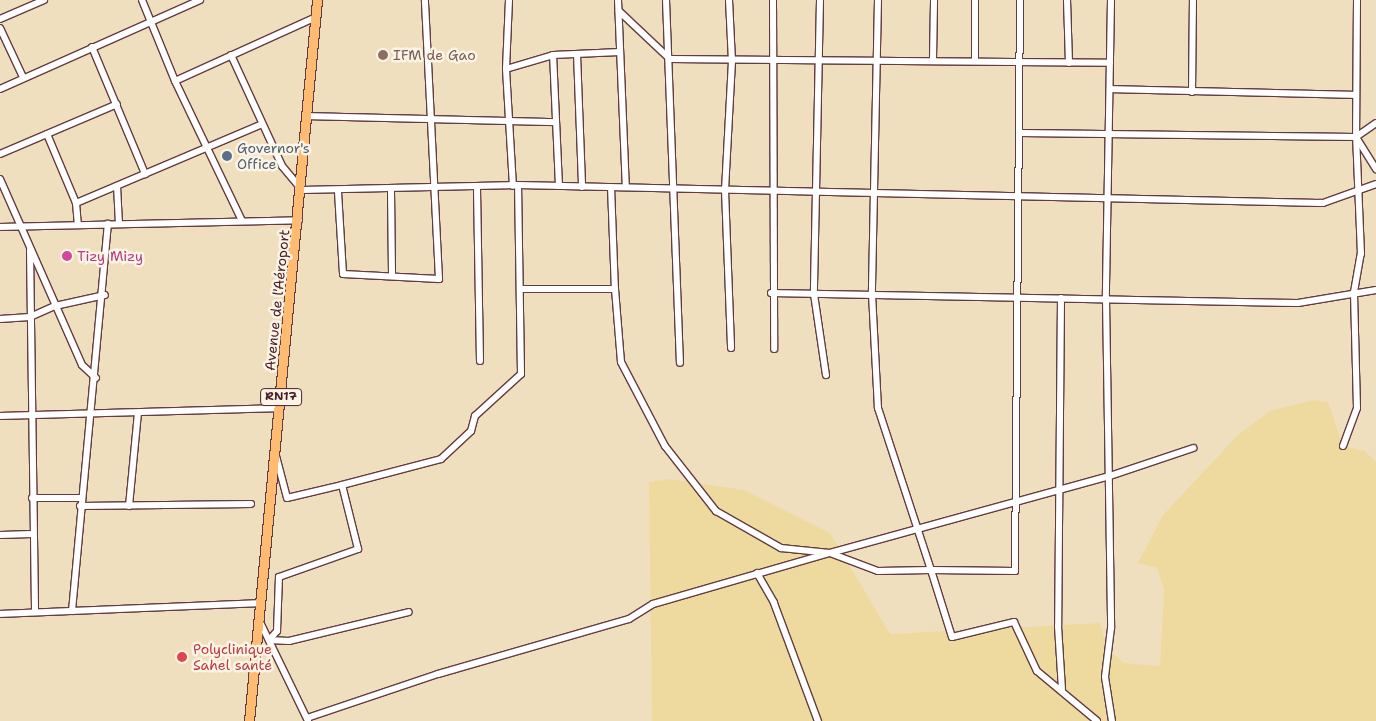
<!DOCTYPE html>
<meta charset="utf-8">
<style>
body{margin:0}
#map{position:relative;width:1376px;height:721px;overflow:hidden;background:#f0dfbe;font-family:"Shantell Sans",sans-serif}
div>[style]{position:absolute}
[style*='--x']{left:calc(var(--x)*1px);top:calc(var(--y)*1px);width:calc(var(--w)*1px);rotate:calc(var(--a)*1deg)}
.sand>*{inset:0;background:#eeda9e}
.roads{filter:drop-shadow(1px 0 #633c41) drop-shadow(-1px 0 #633c41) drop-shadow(0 1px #633c41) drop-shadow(0 -1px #633c41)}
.minor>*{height:6px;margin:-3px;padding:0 3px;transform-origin:3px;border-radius:3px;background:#fff}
.major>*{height:9px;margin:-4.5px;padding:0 4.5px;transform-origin:4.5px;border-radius:4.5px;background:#ffbb71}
.dots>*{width:14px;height:14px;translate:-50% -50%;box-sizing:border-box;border:2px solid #fcf5e5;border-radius:50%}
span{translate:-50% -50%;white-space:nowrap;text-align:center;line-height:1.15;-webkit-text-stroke:5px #fcf5e5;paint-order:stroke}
.shield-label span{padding:1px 4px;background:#fcf5e5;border:1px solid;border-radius:4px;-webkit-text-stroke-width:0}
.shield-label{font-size:12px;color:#4a1f2b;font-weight:700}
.education-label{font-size:14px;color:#785e54}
.left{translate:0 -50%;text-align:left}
.service-label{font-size:14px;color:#4e5e75}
.hotel-label{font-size:14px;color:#b23c85}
.street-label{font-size:14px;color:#4a1f2b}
.health-label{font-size:14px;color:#be3a42}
</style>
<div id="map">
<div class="sand">
<div style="clip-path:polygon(1313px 400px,1328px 402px,1343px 446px,1365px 451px,1376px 462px,1376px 721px,652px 721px,649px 482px,670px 479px,744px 490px,830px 533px,890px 634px,1100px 623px,1107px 648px,1124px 663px,1160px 666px,1164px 590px,1157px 568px,1138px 563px,1163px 515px,1238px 435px,1270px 411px)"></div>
</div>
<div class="roads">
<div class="minor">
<div style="--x:142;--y:0;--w:87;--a:67.8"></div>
<div style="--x:175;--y:81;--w:155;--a:64.4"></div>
<div style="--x:509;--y:0;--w:69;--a:92.5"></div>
<div style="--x:506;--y:69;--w:117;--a:86.6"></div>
<div style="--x:618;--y:0;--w:187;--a:87.6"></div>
<div style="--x:666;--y:0;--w:363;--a:87.8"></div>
<div style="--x:729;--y:0;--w:61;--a:87.2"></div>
<div style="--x:732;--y:61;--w:129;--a:93.1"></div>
<div style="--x:725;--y:190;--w:158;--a:87.8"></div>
<div style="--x:773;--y:0;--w:349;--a:89.8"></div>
<div style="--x:820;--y:0;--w:294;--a:91.2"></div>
<div style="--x:814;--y:294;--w:82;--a:81.6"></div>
<div style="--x:878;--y:0;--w:294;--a:91.2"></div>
<div style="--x:872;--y:294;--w:114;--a:87"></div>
<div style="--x:878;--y:408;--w:170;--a:71.9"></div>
<div style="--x:931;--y:570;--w:84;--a:0.7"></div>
<div style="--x:1015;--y:571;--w:571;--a:-89.5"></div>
<div style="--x:1067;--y:0;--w:63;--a:88.2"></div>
<div style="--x:1111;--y:0;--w:299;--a:91"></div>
<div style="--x:1106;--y:299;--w:329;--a:89.1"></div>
<div style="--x:1111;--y:628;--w:49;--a:97"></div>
<div style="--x:1105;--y:677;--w:45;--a:81"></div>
<div style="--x:1357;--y:0;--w:137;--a:90.4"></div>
<div style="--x:1356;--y:137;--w:38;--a:58"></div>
<div style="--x:619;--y:11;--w:70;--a:43.3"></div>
<div style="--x:670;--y:59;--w:440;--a:0.5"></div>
<div style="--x:0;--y:19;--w:48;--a:-23.4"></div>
<div style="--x:0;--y:28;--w:54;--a:64.9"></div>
<div style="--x:92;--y:47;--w:138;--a:67.3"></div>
<div style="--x:577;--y:54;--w:133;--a:87.8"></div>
<div style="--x:231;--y:55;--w:122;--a:65.3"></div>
<div style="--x:282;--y:166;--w:31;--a:50"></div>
<div style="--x:302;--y:190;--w:216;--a:-1.3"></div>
<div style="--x:518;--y:185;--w:805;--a:1.28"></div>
<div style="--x:1323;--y:203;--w:56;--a:-19.7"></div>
<div style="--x:933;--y:59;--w:59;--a:-89"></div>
<div style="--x:975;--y:59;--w:59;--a:-90"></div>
<div style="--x:506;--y:69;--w:49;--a:-16.6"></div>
<div style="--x:175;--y:81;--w:155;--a:-24.4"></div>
<div style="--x:0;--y:89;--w:219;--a:-24"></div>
<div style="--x:1110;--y:89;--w:246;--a:1.4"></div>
<div style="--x:1192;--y:92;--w:92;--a:-89.4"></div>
<div style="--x:307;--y:116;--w:249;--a:1.4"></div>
<div style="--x:1020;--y:133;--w:336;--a:0.7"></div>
<div style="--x:1356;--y:137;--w:24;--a:-35"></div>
<div style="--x:47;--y:134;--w:75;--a:67.2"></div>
<div style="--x:76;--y:203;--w:22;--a:85"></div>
<div style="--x:0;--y:154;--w:127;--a:-23.1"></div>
<div style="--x:0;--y:179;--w:203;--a:66.2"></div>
<div style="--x:82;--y:365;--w:19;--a:43"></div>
<div style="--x:117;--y:186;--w:38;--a:87"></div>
<div style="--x:559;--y:186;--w:131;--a:-92.6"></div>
<div style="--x:553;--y:55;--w:67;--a:-2.6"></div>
<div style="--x:611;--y:187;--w:102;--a:87.8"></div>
<div style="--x:477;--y:189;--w:172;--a:89"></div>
<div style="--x:391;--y:191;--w:85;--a:89.3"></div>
<div style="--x:338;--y:192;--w:82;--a:86.5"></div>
<div style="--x:343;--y:274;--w:96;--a:3"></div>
<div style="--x:439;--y:279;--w:279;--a:-92.9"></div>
<div style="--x:76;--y:203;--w:202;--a:-23"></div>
<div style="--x:0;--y:227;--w:299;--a:-1.3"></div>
<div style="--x:30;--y:250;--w:362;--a:89.2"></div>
<div style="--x:521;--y:289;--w:94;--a:0"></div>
<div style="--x:615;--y:289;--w:73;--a:85.3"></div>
<div style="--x:621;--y:362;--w:95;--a:62.4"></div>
<div style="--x:665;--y:446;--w:83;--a:51.9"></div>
<div style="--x:716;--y:511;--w:75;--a:29.6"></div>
<div style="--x:781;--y:548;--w:49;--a:5.8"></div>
<div style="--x:830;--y:553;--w:290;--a:-15.4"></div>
<div style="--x:1110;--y:476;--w:88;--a:-18.6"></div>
<div style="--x:771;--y:293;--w:527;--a:1.09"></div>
<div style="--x:1298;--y:303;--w:79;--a:-9.5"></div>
<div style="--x:1061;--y:298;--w:328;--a:90.5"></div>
<div style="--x:1058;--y:626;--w:63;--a:86.4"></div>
<div style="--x:0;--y:319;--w:30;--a:-4"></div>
<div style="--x:30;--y:317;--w:27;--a:-24"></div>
<div style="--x:55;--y:306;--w:51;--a:-12.4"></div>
<div style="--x:0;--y:416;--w:280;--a:-1.6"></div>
<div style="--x:1343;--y:446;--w:40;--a:-69.8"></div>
<div style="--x:1357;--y:408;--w:116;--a:-91.5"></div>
<div style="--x:1354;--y:292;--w:39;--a:-80"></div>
<div style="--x:1361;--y:254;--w:117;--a:-92.4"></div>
<div style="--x:276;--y:456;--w:43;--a:75.3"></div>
<div style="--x:287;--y:498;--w:57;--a:-13.3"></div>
<div style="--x:32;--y:498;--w:48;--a:0"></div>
<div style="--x:80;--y:506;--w:171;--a:-0.7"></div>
<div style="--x:129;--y:506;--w:93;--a:-84.5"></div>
<div style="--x:0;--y:535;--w:32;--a:-2"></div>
<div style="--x:757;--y:573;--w:34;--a:60"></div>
<div style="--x:774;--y:603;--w:126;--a:69.6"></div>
<div style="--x:72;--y:611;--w:389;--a:-84.7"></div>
<div style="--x:0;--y:614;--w:260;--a:-2.4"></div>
<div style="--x:259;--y:620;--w:112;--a:64.1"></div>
<div style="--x:269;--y:640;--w:12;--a:-48"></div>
<div style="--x:277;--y:631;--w:54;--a:-87.9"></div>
<div style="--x:279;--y:577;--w:84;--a:-19.5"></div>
<div style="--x:358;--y:549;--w:66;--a:-104"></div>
<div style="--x:342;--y:485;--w:102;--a:-14.7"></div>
<div style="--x:441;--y:459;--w:41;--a:-43"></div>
<div style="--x:471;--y:431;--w:16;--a:-75"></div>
<div style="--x:475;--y:416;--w:62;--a:-42.4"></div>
<div style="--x:521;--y:374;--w:189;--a:-90.9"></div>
<div style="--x:269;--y:640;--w:20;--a:3"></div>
<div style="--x:289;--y:641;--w:123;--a:-13.6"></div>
<div style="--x:307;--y:718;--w:138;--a:-18.6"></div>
<div style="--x:438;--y:674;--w:199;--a:-16.1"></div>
<div style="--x:629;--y:619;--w:28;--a:-32"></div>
<div style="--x:653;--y:604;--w:184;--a:-16.1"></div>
<div style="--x:830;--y:553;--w:51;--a:20.6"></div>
<div style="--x:878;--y:571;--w:53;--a:-1.1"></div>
<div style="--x:931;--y:570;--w:70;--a:72.6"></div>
<div style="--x:952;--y:637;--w:64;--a:-13.6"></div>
<div style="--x:1014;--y:622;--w:54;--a:64.9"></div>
<div style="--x:1037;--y:671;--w:78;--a:39.8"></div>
</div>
<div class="major">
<div style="--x:249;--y:721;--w:724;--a:-84.61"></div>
</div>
</div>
<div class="dots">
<div style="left:383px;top:55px;background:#8d6e63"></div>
<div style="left:227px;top:156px;background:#5c6f8a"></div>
<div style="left:67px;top:256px;background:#d1479c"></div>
<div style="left:182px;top:657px;background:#e0444e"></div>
</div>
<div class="shield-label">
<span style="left:281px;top:397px">RN17</span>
</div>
<div class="education-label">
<span class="left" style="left:393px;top:55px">IFM de Gao</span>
</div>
<div class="service-label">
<span class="left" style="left:237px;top:156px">Governor's<br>Office</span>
</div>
<div class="hotel-label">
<span class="left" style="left:77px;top:256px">Tizy Mizy</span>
</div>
<div class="street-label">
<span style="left:277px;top:300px;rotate:-84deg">Avenue de l'Aéroport</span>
</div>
<div class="health-label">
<span class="left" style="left:193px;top:657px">Polyclinique<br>Sahel santé</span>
</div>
</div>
